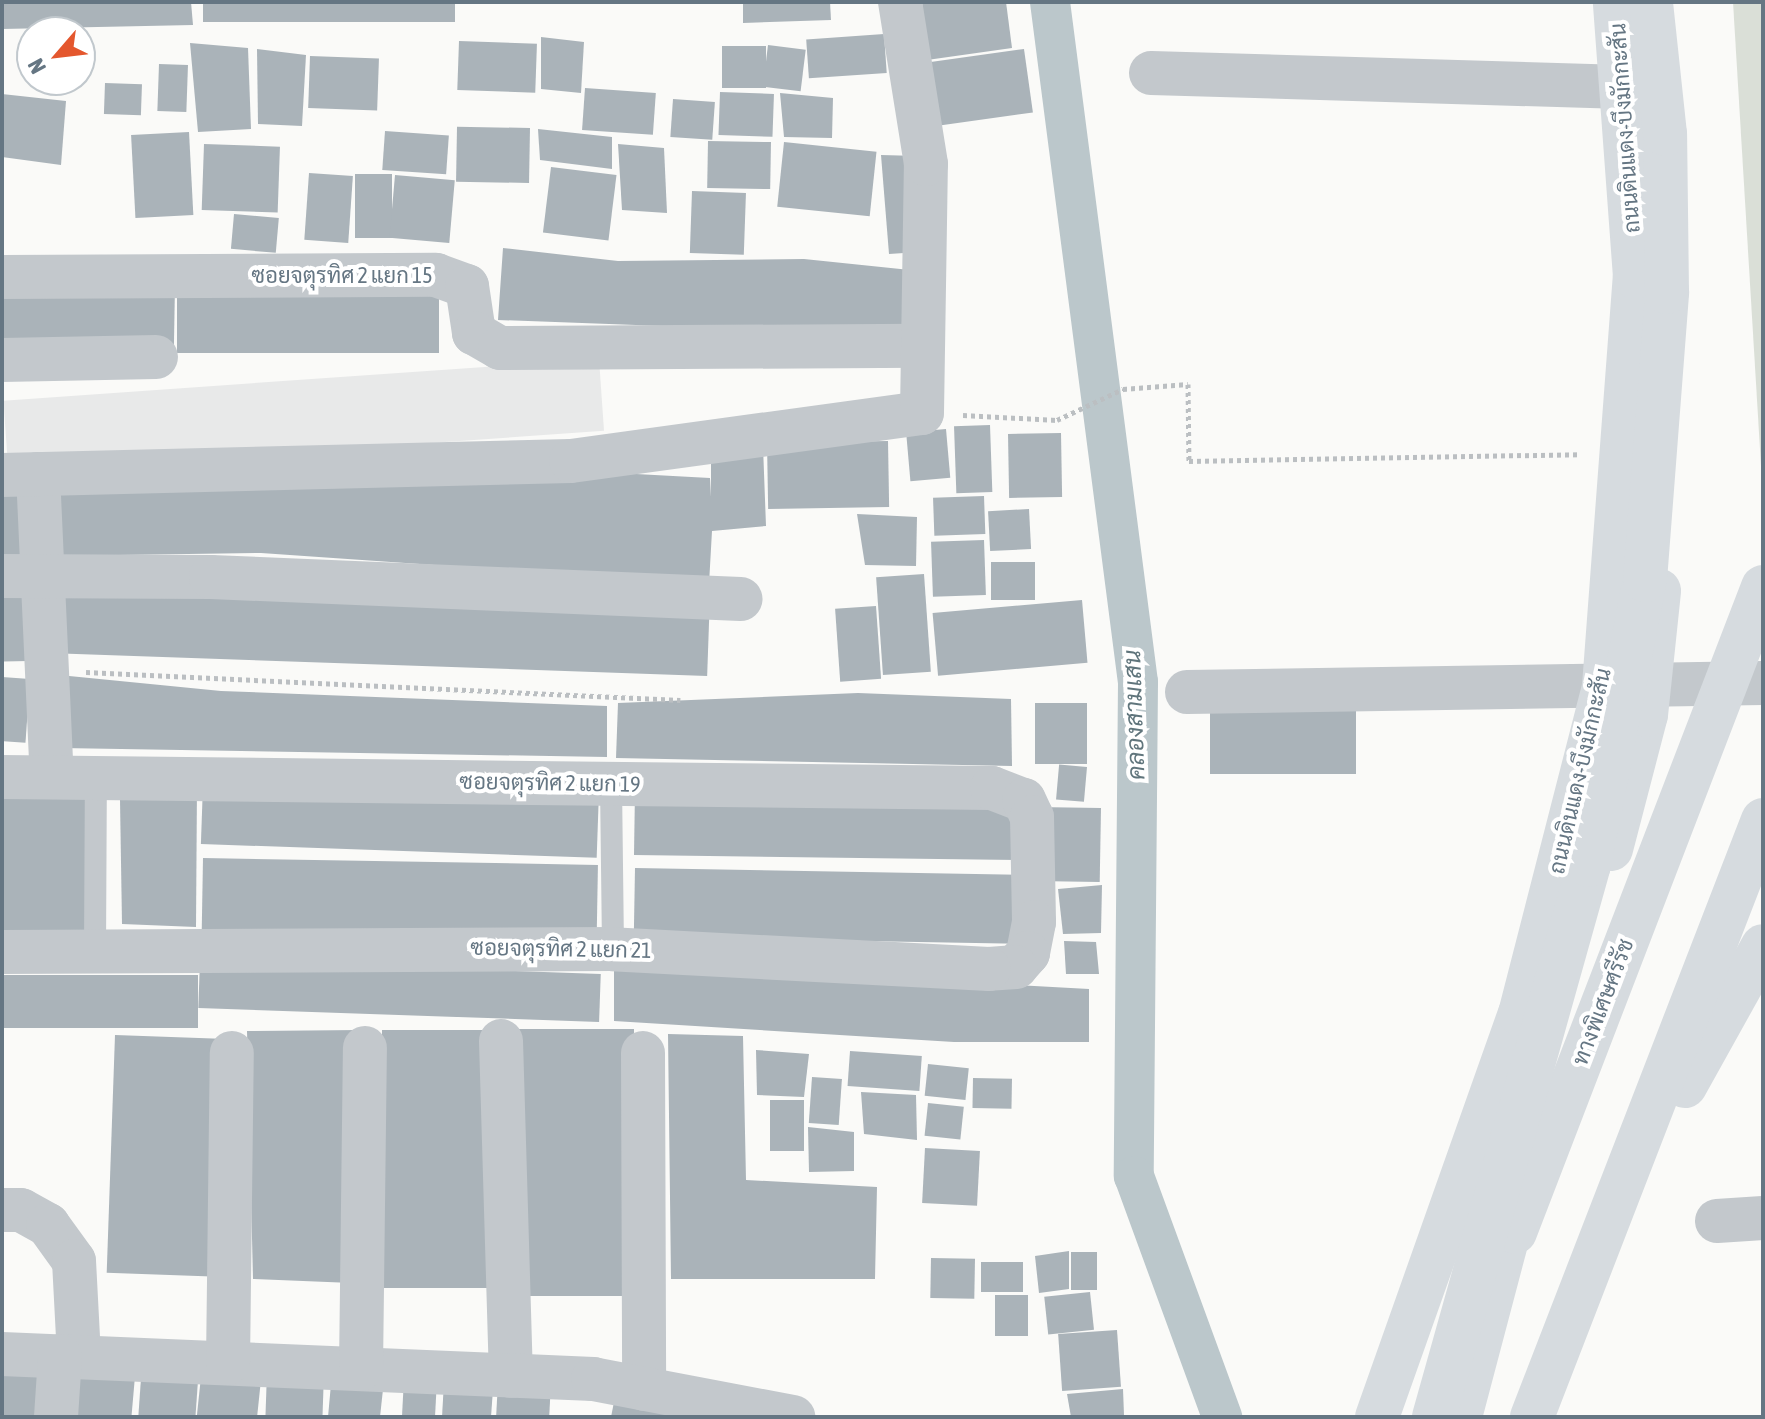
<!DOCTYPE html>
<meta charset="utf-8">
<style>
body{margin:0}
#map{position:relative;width:1765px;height:1419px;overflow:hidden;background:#fafaf8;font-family:"Asap Condensed",Sarabun,sans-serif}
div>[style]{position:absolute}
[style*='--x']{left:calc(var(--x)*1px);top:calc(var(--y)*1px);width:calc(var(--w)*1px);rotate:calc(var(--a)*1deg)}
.built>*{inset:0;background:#e8e9e9;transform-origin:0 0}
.green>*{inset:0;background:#dadfd7}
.canal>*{height:40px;margin:-20px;padding:0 20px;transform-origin:20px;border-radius:20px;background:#bbc7cb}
.building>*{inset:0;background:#aab3b9;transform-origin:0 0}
.path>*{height:5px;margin-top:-2.5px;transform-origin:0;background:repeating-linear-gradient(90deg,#bbbfc2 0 4px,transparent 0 8px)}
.lane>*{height:22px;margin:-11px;padding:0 11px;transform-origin:11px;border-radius:11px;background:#c3c8cc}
.street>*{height:44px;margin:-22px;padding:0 22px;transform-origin:22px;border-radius:22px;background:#c3c8cc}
.secondary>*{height:44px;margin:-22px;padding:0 22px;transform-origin:22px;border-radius:22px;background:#d6dbdf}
.highway>*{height:44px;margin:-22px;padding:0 22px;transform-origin:22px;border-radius:22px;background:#d6dbdf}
span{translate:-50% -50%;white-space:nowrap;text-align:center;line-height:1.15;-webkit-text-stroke:8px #fff;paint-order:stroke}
.street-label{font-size:22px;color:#657683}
.water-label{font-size:24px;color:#60757c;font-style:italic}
.frame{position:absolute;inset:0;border:4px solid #657683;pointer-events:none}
.north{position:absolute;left:16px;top:16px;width:80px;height:80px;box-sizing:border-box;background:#fff;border:2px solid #c1c8cd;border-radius:50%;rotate:242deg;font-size:22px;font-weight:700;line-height:32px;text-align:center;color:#657683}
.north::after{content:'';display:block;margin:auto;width:28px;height:36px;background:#e4572e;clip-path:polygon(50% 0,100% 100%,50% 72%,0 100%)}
</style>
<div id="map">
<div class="built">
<div style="left:599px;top:359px;width:72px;height:597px;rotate:86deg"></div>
</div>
<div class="green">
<div style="clip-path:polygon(1733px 2px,1763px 2px,1763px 499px)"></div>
</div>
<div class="canal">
<div style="--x:1050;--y:2;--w:686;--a:82.63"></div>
<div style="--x:1138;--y:682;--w:494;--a:90.5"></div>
<div style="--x:1134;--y:1176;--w:257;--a:69.9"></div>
</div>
<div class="building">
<div style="clip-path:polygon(2px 2px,191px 2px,193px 25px,2px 29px)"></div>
<div style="left:203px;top:2px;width:252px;height:20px"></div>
<div style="clip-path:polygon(743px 2px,830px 2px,831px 20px,743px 23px)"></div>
<div style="clip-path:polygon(922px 2px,1006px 2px,1012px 48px,927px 60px)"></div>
<div style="left:884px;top:34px;width:39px;height:78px;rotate:86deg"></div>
<div style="clip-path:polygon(541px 37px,584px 42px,581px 93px,541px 89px)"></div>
<div style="left:459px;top:41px;width:78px;height:49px;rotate:2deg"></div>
<div style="clip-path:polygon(190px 43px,248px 48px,251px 129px,198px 132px)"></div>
<div style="left:768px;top:45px;width:38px;height:42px;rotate:7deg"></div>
<div style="left:722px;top:46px;width:44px;height:42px"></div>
<div style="clip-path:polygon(257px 49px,306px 55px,302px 126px,258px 124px)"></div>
<div style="left:1024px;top:49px;width:64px;height:96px;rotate:82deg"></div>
<div style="left:310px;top:56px;width:69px;height:52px;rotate:2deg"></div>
<div style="left:159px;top:64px;width:29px;height:47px;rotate:2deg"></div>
<div style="left:105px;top:83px;width:37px;height:31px;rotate:2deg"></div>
<div style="left:585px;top:88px;width:71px;height:42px;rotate:4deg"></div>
<div style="left:720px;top:92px;width:54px;height:43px;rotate:2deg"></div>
<div style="clip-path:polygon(780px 93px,833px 98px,832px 138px,784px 137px)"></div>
<div style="clip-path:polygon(2px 94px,66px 101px,61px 165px,2px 157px)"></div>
<div style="left:673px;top:99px;width:42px;height:38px;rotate:4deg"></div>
<div style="left:530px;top:128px;width:55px;height:73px;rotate:91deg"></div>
<div style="clip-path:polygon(538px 129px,612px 137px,612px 169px,540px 160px)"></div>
<div style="left:385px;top:131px;width:64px;height:39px;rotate:4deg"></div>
<div style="left:189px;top:132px;width:83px;height:58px;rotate:87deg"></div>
<div style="left:708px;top:141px;width:63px;height:47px;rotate:1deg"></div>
<div style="left:784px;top:142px;width:93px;height:65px;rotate:6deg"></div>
<div style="left:204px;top:144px;width:76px;height:66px;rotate:2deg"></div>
<div style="clip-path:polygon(618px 144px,664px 148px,667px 213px,622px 210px)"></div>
<div style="clip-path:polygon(881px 155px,918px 156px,919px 252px,889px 254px)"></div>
<div style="left:551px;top:167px;width:66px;height:66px;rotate:7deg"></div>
<div style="left:309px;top:173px;width:44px;height:67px;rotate:4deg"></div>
<div style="left:355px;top:174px;width:37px;height:64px"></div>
<div style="left:395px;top:175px;width:60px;height:63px;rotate:5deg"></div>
<div style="left:692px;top:191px;width:54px;height:62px;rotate:2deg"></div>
<div style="left:234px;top:214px;width:45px;height:35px;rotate:5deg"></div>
<div style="clip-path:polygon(503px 248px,618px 261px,804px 259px,910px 270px,905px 335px,498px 320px)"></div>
<div style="left:2px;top:283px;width:173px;height:61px;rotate:1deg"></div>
<div style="left:177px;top:283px;width:262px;height:70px"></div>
<div style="left:990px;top:425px;width:67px;height:36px;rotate:88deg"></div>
<div style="left:946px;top:429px;width:49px;height:40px;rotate:85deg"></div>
<div style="left:1061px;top:433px;width:64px;height:53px;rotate:89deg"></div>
<div style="left:888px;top:441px;width:66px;height:121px;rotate:89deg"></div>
<div style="clip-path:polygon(763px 446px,766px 526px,712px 531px,709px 584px,261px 553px,51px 556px,51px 482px,636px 474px,710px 478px,711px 497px,711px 452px)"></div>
<div style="left:2px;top:485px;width:26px;height:70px;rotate:2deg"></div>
<div style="left:984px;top:496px;width:38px;height:51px;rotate:88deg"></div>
<div style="left:1029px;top:509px;width:40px;height:41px;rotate:87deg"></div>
<div style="clip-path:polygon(857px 514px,917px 517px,916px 566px,865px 565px)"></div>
<div style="left:984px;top:540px;width:55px;height:53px;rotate:88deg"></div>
<div style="left:991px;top:562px;width:44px;height:38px"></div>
<div style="left:924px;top:574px;width:98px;height:48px;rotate:86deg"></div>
<div style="left:27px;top:582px;width:79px;height:25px;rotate:89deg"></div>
<div style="left:50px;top:583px;width:660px;height:70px;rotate:2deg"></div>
<div style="left:1082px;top:600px;width:63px;height:150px;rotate:85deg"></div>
<div style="left:876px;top:606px;width:73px;height:41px;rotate:86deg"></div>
<div style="clip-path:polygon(59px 675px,221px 691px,607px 706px,607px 757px,61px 748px)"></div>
<div style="left:2px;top:677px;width:28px;height:64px;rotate:4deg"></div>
<div style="clip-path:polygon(858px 693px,1011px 699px,1012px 766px,616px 758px,618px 703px)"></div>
<div style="left:1356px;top:695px;width:79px;height:146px;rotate:90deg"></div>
<div style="left:1035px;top:703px;width:52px;height:61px"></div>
<div style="left:1087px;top:767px;width:35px;height:28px;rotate:95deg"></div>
<div style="clip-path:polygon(197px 784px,196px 927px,122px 924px,120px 800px)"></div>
<div style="left:203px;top:784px;width:396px;height:60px;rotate:2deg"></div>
<div style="left:2px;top:788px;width:89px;height:156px;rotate:1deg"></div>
<div style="clip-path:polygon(635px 790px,1014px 807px,1017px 860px,634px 855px)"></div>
<div style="left:1101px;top:808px;width:74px;height:49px;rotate:91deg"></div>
<div style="left:203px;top:858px;width:395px;height:72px;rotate:1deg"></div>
<div style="left:635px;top:868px;width:386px;height:69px;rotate:1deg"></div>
<div style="clip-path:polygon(1102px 885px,1101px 933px,1063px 934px,1058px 889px)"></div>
<div style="clip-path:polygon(1064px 941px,1096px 942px,1099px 974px,1066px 974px)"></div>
<div style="left:200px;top:960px;width:401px;height:48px;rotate:2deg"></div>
<div style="clip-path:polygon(614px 963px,1089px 989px,1089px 1042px,954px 1042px,614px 1021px)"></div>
<div style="left:2px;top:975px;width:196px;height:53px"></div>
<div style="left:519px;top:1029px;width:115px;height:267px"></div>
<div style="clip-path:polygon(360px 1030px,352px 1283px,253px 1279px,247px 1031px)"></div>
<div style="left:493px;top:1030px;width:258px;height:111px;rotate:90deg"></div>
<div style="clip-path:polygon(668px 1034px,743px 1036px,746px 1180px,877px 1187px,875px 1279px,671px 1279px)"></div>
<div style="left:115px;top:1035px;width:112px;height:238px;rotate:2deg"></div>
<div style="clip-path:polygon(756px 1050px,809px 1054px,804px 1097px,757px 1095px)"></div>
<div style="left:850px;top:1051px;width:72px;height:35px;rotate:4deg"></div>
<div style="left:928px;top:1064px;width:41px;height:32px;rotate:6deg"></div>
<div style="left:812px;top:1077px;width:30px;height:46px;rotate:4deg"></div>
<div style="left:973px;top:1078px;width:39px;height:30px;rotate:1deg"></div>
<div style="clip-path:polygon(861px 1092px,916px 1095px,917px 1140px,864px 1134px)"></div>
<div style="left:804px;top:1100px;width:51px;height:34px;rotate:90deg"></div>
<div style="left:928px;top:1103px;width:36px;height:33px;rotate:6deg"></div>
<div style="clip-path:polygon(808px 1127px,854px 1132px,854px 1171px,809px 1172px)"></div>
<div style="left:925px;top:1148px;width:55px;height:55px;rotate:3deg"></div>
<div style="clip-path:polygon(1069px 1251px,1069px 1289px,1039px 1293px,1035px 1256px)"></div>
<div style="left:1071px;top:1252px;width:26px;height:38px"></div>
<div style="left:931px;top:1258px;width:44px;height:40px;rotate:1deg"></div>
<div style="left:1023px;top:1262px;width:30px;height:42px;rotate:90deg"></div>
<div style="left:1090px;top:1292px;width:38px;height:46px;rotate:84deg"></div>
<div style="left:995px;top:1295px;width:33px;height:41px"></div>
<div style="left:1117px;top:1330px;width:57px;height:59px;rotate:86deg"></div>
<div style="left:74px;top:1362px;width:62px;height:55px;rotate:5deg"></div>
<div style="left:142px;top:1364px;width:57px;height:53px;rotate:4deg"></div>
<div style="left:2px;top:1366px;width:47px;height:51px;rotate:1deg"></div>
<div style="left:202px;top:1367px;width:60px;height:50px;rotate:6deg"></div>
<div style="left:267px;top:1372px;width:57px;height:45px;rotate:2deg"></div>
<div style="clip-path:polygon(332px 1373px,384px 1380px,380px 1417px,328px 1417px)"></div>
<div style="left:404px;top:1378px;width:33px;height:39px;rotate:3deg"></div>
<div style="left:498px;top:1381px;width:53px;height:36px;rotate:3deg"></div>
<div style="clip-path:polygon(444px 1382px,493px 1389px,491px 1417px,442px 1417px)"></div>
<div style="clip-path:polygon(1123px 1389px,1124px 1415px,1071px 1417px,1067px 1394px)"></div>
<div style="clip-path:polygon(615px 1397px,684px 1417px,611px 1417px)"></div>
</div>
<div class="path">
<div style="--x:963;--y:415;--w:94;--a:3"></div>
<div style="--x:1057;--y:420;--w:73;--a:-25.2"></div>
<div style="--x:1123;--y:389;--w:65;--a:-4.4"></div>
<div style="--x:1188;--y:384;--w:77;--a:89.3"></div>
<div style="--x:1189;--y:461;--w:392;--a:-1"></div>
<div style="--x:86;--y:672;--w:595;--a:2.7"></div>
</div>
<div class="lane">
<div style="--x:611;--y:784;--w:165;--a:89.3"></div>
<div style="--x:95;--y:950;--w:173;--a:-89.7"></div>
</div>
<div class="street">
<div style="--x:1151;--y:73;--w:473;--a:1.7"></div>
<div style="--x:2;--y:277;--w:434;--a:-0.3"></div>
<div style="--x:436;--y:275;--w:33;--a:20"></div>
<div style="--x:467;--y:286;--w:48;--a:81.5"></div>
<div style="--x:474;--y:333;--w:30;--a:30"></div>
<div style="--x:500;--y:348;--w:421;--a:-0.3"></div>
<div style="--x:2;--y:360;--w:154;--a:-1.1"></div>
<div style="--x:38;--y:474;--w:303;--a:87.4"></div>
<div style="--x:2;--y:475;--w:569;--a:-1.41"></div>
<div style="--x:571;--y:461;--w:354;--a:-7.8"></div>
<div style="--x:922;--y:413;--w:249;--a:-89.1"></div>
<div style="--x:926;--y:164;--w:164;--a:-99.1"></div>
<div style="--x:2;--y:576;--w:209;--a:0.3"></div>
<div style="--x:211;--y:577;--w:530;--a:2.38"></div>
<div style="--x:1187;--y:692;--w:576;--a:-0.9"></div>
<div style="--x:2;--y:777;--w:990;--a:0.64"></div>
<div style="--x:992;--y:788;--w:34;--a:21"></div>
<div style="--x:1024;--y:800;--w:19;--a:65"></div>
<div style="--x:1032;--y:817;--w:105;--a:88.9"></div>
<div style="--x:1034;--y:922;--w:32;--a:101"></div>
<div style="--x:1028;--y:953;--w:18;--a:131"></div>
<div style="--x:1016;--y:967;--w:27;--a:176"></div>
<div style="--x:989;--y:969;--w:377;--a:-177"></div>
<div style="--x:613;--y:949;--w:611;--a:179.72"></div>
<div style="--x:501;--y:1041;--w:335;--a:88.3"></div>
<div style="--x:643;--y:1053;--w:336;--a:89.8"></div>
<div style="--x:2;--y:1210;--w:19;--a:0"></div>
<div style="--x:21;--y:1210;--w:31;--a:29"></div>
<div style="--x:48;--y:1225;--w:44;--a:54.2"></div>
<div style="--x:74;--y:1261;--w:95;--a:87"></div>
<div style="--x:1717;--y:1221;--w:46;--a:-3.7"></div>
<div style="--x:2;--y:1354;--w:592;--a:2.42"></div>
<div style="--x:593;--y:1379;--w:204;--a:10.8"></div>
<div style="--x:228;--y:1363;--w:310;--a:-89.3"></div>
<div style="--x:361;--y:1369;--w:321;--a:-89.3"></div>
<div style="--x:56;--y:1417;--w:61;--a:-86.2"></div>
</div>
<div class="secondary">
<div style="--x:1611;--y:849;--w:138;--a:-75.4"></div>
<div style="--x:1646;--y:715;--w:125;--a:-84"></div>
<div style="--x:1377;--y:1417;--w:428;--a:-70.5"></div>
<div style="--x:1520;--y:1014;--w:339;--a:-75.6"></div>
<div style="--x:1604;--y:686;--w:410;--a:-85.7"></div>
<div style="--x:1635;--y:277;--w:276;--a:-94.2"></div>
<div style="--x:1460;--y:1417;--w:223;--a:-75.2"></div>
</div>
<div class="highway">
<div style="--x:1685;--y:1086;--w:160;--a:-60.9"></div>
<div style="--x:1515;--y:1232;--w:691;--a:-68.97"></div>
<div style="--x:1434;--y:1417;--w:573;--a:-74.32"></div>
<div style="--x:1589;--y:865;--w:290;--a:-78.9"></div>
<div style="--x:1645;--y:580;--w:289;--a:-85.6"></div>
<div style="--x:1667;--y:292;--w:158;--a:-90.7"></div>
<div style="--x:1665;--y:134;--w:133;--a:-96.1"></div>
<div style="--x:1532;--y:1417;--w:640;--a:-68.85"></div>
</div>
<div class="street-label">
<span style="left:1625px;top:128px;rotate:-94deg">ถนนดินแดง-บึงมักกะสัน</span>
<span style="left:342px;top:276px">ซอยจตุรทิศ 2 แยก 15</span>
<span style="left:1580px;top:771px;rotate:-77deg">ถนนดินแดง-บึงมักกะสัน</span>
<span style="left:550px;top:783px;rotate:1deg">ซอยจตุรทิศ 2 แยก 19</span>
<span style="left:561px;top:949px;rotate:1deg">ซอยจตุรทิศ 2 แยก 21</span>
<span style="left:1603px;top:1002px;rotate:-69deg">ทางพิเศษศรีรัช</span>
</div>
<div class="water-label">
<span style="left:1134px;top:715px;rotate:-92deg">คลองสามเสน</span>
</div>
<div class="frame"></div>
<div class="north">N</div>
</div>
